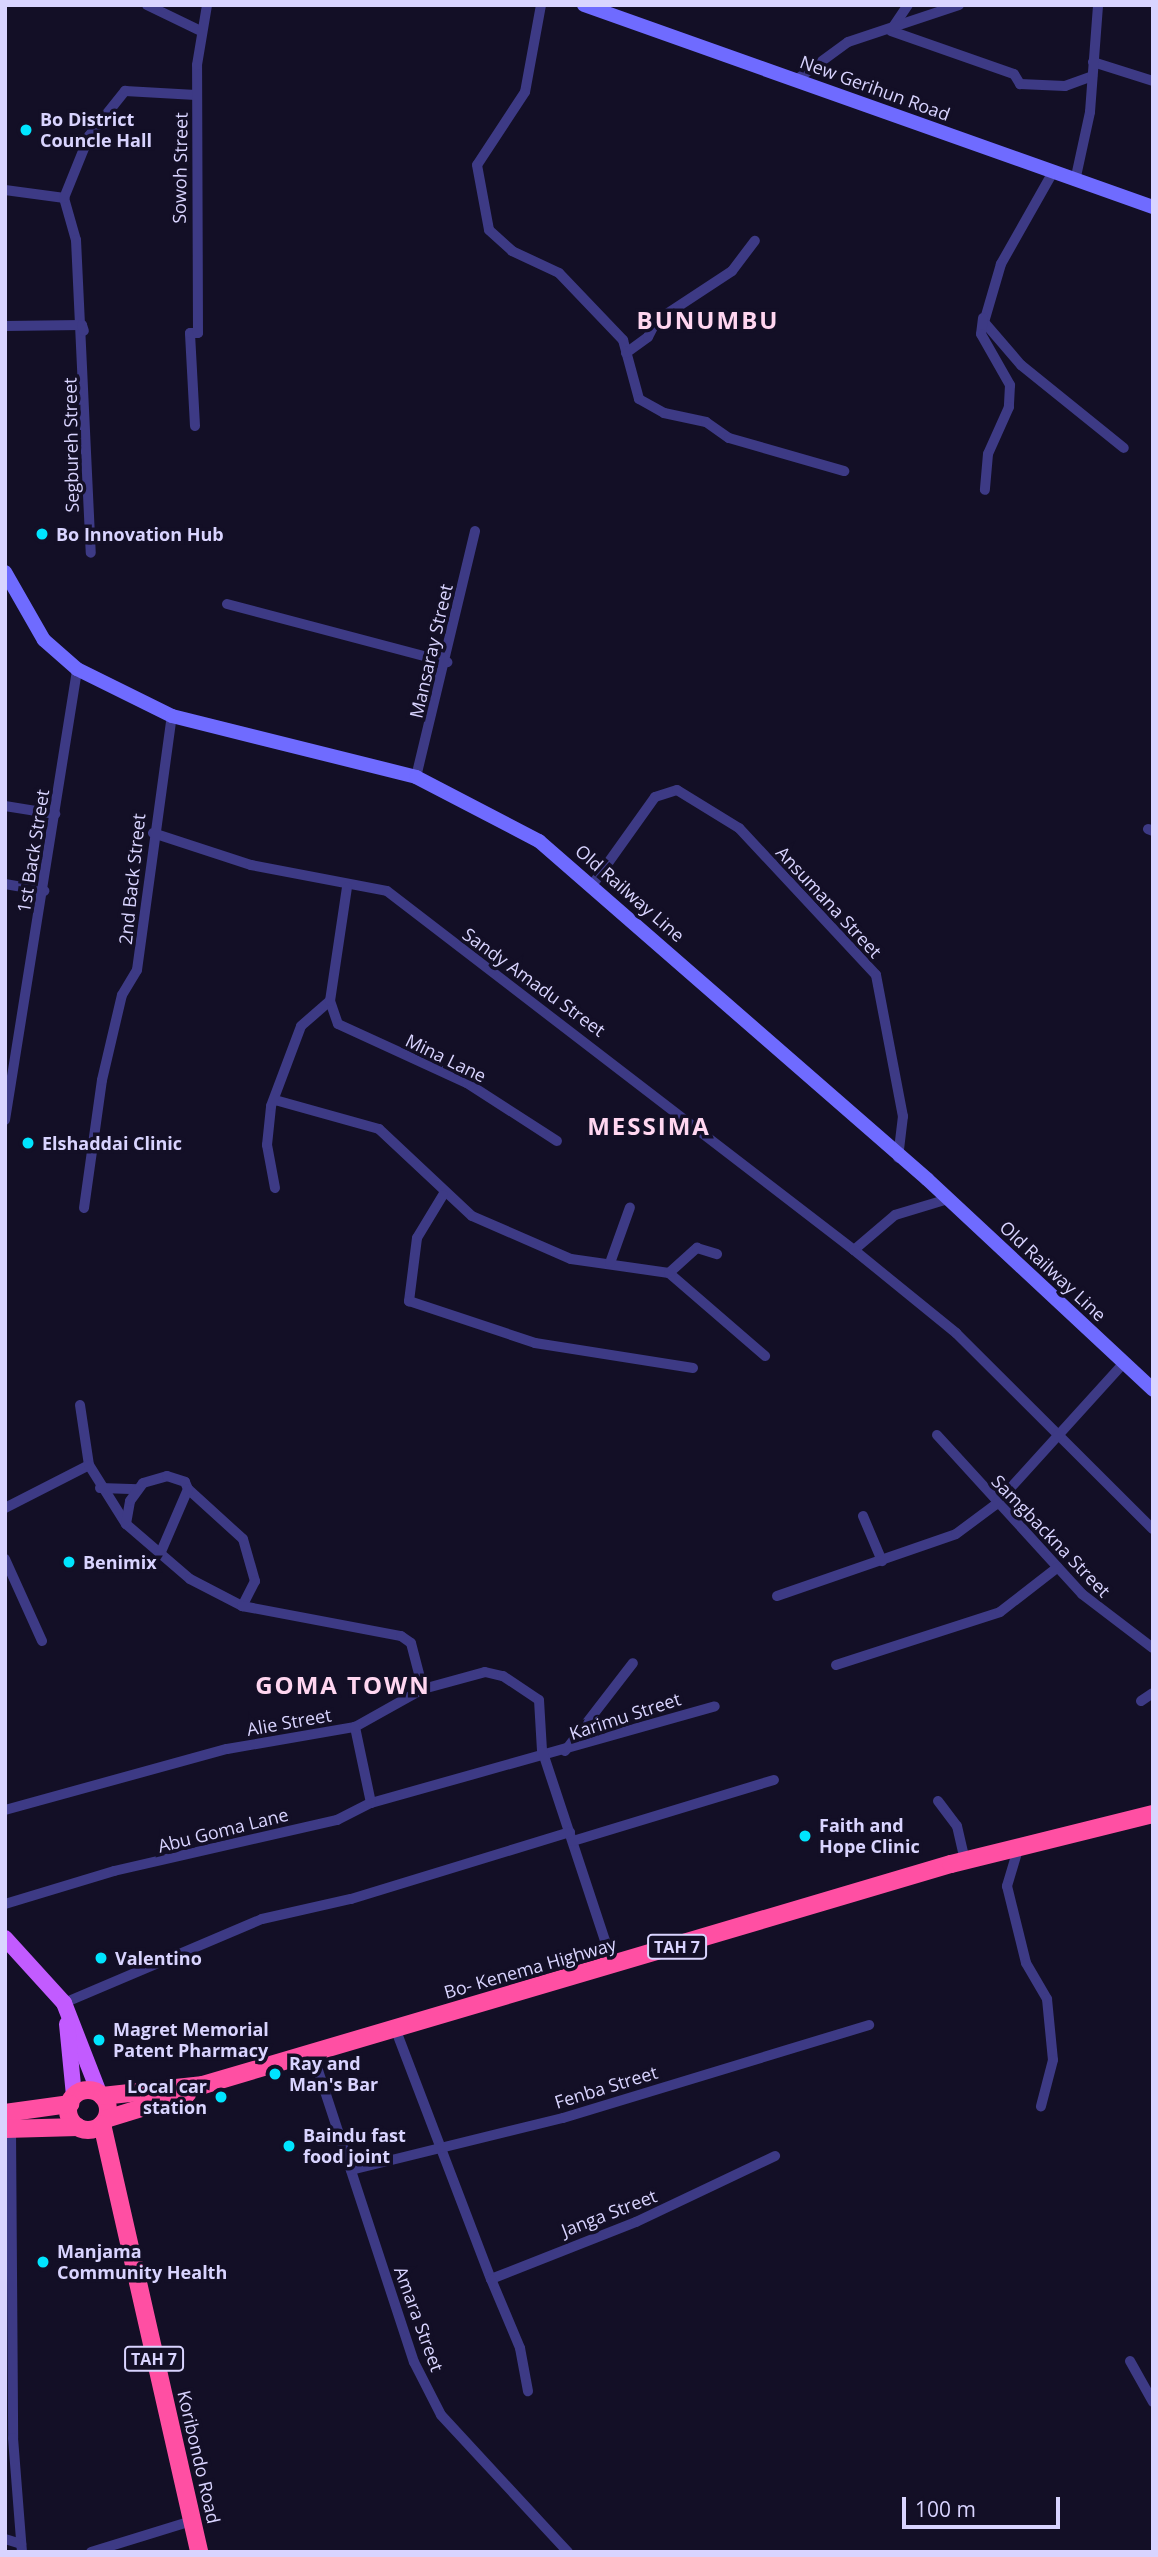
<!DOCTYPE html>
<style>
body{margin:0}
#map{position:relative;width:1158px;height:2557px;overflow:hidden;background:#130f26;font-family:"Open Sans",sans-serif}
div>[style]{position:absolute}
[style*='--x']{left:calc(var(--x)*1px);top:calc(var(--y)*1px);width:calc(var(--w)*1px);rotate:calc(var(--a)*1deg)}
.street>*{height:10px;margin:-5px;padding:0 5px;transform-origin:5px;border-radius:5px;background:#3d3a85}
.secondary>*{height:14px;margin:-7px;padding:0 7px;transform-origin:7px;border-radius:7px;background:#6f6bff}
.primary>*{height:16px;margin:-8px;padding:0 8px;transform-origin:8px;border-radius:8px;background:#c25bff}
.highway>*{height:18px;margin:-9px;padding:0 9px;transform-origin:9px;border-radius:9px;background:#ff4fa3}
.highway>.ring{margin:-9px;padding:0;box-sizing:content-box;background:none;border:18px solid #ff4fa3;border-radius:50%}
.dots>*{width:19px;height:19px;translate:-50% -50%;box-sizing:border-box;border:4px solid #130f26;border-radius:50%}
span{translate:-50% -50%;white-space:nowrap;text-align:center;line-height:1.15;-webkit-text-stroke:7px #130f26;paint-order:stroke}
.shield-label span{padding:2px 5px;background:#130f26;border:2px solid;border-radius:5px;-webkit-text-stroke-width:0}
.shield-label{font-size:16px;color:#d9d4ff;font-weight:700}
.street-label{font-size:18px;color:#d9d4ff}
.poi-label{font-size:18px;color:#d9d4ff;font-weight:700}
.left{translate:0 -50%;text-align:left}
.right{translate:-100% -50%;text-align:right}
.district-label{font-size:24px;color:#ffd6f0;font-weight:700;letter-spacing:2px}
.frame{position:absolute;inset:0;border:7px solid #d9d4ff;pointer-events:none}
.scale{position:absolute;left:902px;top:2497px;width:158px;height:32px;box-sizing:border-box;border:4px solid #d9d4ff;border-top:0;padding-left:9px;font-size:21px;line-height:24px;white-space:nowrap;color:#d9d4ff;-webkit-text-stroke:5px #130f26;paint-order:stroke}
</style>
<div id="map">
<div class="street">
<div style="--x:147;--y:5;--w:58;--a:25.7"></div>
<div style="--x:541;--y:5;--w:88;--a:100.4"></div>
<div style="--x:525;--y:92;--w:87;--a:123.3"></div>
<div style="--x:477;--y:165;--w:66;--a:79.5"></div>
<div style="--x:489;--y:230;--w:31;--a:42"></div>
<div style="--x:512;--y:251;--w:52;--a:25.1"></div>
<div style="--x:559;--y:273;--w:93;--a:46.3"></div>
<div style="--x:623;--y:340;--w:61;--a:74.8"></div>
<div style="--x:639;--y:399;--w:29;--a:29"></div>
<div style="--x:664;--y:413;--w:43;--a:12.1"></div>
<div style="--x:706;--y:422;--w:28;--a:35"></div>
<div style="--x:729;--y:438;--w:120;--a:16"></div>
<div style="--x:891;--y:30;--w:30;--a:-56"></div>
<div style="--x:891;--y:31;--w:130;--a:19.3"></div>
<div style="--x:1014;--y:74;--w:12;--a:59"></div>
<div style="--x:1020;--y:84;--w:45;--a:2.5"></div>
<div style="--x:1065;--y:86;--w:29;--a:-20"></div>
<div style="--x:1093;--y:62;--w:63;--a:17.6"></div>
<div style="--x:796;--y:80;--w:64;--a:-36.2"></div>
<div style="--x:848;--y:42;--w:117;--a:-18.4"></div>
<div style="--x:1053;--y:172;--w:106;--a:119.5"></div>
<div style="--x:1001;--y:264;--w:60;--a:106.3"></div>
<div style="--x:984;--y:322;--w:57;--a:49.3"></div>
<div style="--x:1021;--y:365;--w:132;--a:38.9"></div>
<div style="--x:1075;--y:181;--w:71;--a:-77.7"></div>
<div style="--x:1090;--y:112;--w:107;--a:-85.7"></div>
<div style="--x:5;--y:190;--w:60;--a:7.7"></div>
<div style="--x:64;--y:198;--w:44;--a:74.1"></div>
<div style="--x:76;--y:240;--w:313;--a:87.3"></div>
<div style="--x:64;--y:198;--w:67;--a:-68"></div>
<div style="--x:89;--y:136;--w:58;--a:-51.3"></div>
<div style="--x:125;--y:91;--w:71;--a:3.2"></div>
<div style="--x:983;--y:318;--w:16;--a:97"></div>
<div style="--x:981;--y:334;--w:59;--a:60.4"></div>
<div style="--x:1010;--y:385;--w:22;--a:93"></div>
<div style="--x:1009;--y:407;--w:51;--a:114.1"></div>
<div style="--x:988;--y:454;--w:36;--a:95"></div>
<div style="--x:5;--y:326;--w:77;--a:-0.7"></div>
<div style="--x:82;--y:325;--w:6;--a:72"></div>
<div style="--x:626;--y:353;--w:27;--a:-36"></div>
<div style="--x:648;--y:337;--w:18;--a:-63"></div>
<div style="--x:656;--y:321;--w:91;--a:-33.3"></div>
<div style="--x:732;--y:271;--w:38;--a:-53"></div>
<div style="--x:195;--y:426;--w:93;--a:-93.1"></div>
<div style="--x:190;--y:333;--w:8;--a:0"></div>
<div style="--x:198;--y:333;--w:268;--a:-90.2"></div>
<div style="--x:197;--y:65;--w:61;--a:-80.5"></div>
<div style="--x:227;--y:604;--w:228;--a:14.8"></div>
<div style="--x:416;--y:777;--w:253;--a:-76.5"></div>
<div style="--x:5;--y:806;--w:51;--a:9.1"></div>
<div style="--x:1148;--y:829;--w:5;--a:22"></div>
<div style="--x:153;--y:833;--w:103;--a:18.1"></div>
<div style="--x:251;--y:865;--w:138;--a:10.8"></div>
<div style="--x:387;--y:891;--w:589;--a:37.55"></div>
<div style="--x:5;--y:884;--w:40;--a:10"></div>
<div style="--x:593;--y:884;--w:107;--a:-54.5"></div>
<div style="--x:655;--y:797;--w:23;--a:-18"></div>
<div style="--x:677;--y:790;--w:73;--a:31.5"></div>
<div style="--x:739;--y:828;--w:201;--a:47"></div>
<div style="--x:876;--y:975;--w:144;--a:79.2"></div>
<div style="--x:903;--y:1116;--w:42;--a:96.8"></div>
<div style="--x:330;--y:1001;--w:24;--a:71"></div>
<div style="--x:338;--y:1024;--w:142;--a:24.6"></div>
<div style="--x:467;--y:1083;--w:107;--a:32.8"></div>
<div style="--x:275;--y:1100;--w:108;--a:15.6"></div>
<div style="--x:379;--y:1129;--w:127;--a:43.1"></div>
<div style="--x:472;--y:1216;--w:108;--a:23.5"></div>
<div style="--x:571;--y:1259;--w:99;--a:8.1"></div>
<div style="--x:669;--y:1273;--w:127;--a:40.8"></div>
<div style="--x:5;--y:1120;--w:457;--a:-80.9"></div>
<div style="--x:275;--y:1188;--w:44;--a:-100.5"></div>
<div style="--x:267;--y:1145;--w:39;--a:-84"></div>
<div style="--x:271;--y:1106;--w:85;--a:-69.4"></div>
<div style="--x:301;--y:1026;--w:38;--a:-41"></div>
<div style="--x:330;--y:1001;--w:115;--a:-81.5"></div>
<div style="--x:443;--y:1195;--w:50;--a:121.2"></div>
<div style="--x:417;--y:1238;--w:64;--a:97.2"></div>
<div style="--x:409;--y:1301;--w:133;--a:18.4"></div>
<div style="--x:535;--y:1343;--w:160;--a:9"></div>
<div style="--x:948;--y:1199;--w:55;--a:163.2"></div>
<div style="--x:895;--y:1215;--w:54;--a:139.5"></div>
<div style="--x:854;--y:1250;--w:132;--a:39.1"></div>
<div style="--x:956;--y:1333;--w:278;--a:44.9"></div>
<div style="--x:84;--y:1208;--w:129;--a:-82"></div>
<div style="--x:102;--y:1080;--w:87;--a:-76.8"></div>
<div style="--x:122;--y:995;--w:29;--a:-59"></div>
<div style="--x:137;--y:970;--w:256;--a:-82.2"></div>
<div style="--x:610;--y:1263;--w:59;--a:-70.3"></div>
<div style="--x:669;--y:1273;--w:38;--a:-42"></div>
<div style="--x:697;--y:1248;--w:21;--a:17"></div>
<div style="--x:80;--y:1405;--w:61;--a:81.5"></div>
<div style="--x:937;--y:1435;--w:215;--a:47.6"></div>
<div style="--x:1082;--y:1594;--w:89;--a:37.3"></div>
<div style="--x:100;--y:1488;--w:38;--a:2"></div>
<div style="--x:188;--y:1489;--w:74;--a:42.3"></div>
<div style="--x:243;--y:1539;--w:44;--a:74.1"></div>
<div style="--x:255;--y:1581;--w:28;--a:117"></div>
<div style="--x:5;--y:1508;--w:94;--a:-27.1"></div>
<div style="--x:89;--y:1465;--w:70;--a:57.9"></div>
<div style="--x:126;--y:1524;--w:84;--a:40.7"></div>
<div style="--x:190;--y:1579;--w:59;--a:27.4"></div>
<div style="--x:242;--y:1606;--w:162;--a:10.7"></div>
<div style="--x:401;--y:1636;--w:12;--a:35"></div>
<div style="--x:411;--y:1643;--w:48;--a:75.4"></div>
<div style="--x:863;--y:1516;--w:49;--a:67.1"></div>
<div style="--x:126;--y:1524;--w:23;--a:-80"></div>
<div style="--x:130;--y:1501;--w:22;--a:-54"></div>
<div style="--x:143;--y:1483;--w:25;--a:-16"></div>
<div style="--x:167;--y:1476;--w:19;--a:18"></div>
<div style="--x:185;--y:1482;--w:8;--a:67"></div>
<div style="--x:188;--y:1489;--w:71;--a:113.3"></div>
<div style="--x:5;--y:1559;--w:90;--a:65.7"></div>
<div style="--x:777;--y:1596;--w:189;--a:-19.1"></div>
<div style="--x:956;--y:1534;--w:49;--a:-36.6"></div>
<div style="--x:995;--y:1505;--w:190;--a:-47.8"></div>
<div style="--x:836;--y:1665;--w:172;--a:-17.9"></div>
<div style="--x:1000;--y:1612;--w:73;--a:-37.8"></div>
<div style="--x:1141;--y:1701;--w:14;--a:-34"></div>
<div style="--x:565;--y:1751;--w:111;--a:-52.3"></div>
<div style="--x:938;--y:1801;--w:31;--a:53"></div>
<div style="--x:957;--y:1826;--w:35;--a:77"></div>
<div style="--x:371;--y:1803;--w:357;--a:-15.7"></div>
<div style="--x:5;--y:1810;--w:230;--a:-15.4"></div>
<div style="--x:227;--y:1749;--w:130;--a:-9.8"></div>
<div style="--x:355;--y:1727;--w:78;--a:-29.2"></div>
<div style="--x:423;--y:1689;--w:64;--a:-15.3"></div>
<div style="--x:485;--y:1672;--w:18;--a:13"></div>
<div style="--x:503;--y:1676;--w:43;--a:33.7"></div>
<div style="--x:539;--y:1700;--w:50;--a:86.6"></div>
<div style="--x:542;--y:1750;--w:226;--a:71.7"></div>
<div style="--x:573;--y:1841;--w:210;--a:-16.9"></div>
<div style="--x:1019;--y:1846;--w:42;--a:106.7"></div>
<div style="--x:1007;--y:1886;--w:79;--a:76.1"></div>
<div style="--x:1026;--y:1963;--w:42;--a:59.7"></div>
<div style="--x:1047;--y:1999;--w:61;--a:84.4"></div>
<div style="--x:1053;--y:2060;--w:48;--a:104.6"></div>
<div style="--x:5;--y:1904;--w:114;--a:-16.8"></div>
<div style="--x:114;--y:1871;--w:229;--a:-12.9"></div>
<div style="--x:337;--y:1820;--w:38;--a:-27"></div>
<div style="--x:371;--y:1803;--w:78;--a:-101.9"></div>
<div style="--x:64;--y:2003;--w:215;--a:-23"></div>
<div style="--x:262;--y:1919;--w:91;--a:-12.7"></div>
<div style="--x:351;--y:1899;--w:229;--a:-17"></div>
<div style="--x:395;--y:2028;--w:269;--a:69.1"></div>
<div style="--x:491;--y:2279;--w:156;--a:-21.5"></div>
<div style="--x:636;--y:2222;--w:154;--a:-25.4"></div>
<div style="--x:313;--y:2055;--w:323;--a:71.8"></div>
<div style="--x:414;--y:2362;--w:59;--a:63"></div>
<div style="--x:441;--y:2415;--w:187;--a:47.2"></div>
<div style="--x:11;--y:2129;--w:309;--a:89.6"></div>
<div style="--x:13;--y:2438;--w:114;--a:85.5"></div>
<div style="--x:351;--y:2170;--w:218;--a:-13.8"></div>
<div style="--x:563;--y:2118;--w:320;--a:-16.9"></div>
<div style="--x:491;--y:2279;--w:75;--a:67.2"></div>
<div style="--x:520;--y:2348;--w:44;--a:79.5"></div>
<div style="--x:1130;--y:2361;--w:47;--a:60.7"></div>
<div style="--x:5;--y:2539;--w:17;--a:17"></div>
<div style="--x:91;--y:2552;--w:106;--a:-17.1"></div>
</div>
<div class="secondary">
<div style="--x:584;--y:5;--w:604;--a:19.55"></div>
<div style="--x:5;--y:572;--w:78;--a:60.2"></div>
<div style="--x:44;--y:640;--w:44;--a:41.3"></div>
<div style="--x:77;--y:669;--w:106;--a:26.3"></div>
<div style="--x:172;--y:716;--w:252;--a:14"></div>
<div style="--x:416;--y:777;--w:139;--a:27.5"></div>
<div style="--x:539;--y:841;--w:515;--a:41.06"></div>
<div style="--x:927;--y:1179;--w:309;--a:43"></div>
</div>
<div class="primary">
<div style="--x:5;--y:1938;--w:88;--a:47.8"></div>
<div style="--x:64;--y:2003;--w:97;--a:68.7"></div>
<div style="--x:67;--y:2024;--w:72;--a:84.4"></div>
</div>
<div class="highway">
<div class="ring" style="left:68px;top:2090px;width:22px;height:22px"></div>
<div style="--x:102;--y:2096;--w:102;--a:-6.2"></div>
<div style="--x:203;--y:2085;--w:780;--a:-16.46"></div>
<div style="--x:951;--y:1864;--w:208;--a:-13.9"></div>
<div style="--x:5;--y:2113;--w:66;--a:-7.9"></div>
<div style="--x:106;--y:2119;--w:85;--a:-17.2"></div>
<div style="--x:102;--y:2124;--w:439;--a:77.2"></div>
<div style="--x:5;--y:2129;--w:73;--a:-1.6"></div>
</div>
<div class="dots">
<div style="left:26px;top:130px;background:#00e5ff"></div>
<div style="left:42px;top:534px;background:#00e5ff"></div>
<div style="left:28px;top:1143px;background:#00e5ff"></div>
<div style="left:69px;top:1562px;background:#00e5ff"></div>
<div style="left:805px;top:1836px;background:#00e5ff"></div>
<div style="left:101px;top:1958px;background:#00e5ff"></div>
<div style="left:99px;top:2040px;background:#00e5ff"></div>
<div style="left:275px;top:2074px;background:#00e5ff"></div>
<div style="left:221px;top:2097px;background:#00e5ff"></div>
<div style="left:289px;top:2146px;background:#00e5ff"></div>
<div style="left:43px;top:2262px;background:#00e5ff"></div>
</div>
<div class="shield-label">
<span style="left:677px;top:1947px">TAH 7</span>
<span style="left:154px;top:2359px">TAH 7</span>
</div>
<div class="street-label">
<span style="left:875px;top:88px;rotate:20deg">New Gerihun Road</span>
<span style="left:180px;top:168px;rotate:-89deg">Sowoh Street</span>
<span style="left:71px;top:445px;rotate:-91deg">Segbureh Street</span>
<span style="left:431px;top:651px;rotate:-77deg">Mansaray Street</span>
<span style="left:33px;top:851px;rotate:-81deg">1st Back Street</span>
<span style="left:132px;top:879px;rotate:-84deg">2nd Back Street</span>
<span style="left:630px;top:893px;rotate:41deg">Old Railway Line</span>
<span style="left:829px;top:902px;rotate:47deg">Ansumana Street</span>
<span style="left:534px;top:982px;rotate:36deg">Sandy Amadu Street</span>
<span style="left:446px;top:1058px;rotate:26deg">Mina Lane</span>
<span style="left:1053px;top:1271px;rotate:43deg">Old Railway Line</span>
<span style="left:1051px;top:1536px;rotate:46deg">Samgbackna Street</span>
<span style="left:625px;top:1716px;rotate:-18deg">Karimu Street</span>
<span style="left:289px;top:1722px;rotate:-10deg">Alie Street</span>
<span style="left:223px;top:1830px;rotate:-14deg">Abu Goma Lane</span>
<span style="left:530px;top:1968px;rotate:-16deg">Bo- Kenema Highway</span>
<span style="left:606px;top:2087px;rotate:-17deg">Fenba Street</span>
<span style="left:609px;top:2213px;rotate:-21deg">Janga Street</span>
<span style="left:419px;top:2319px;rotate:70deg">Amara Street</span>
<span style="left:199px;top:2457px;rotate:77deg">Koribondo Road</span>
</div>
<div class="poi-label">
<span class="left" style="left:40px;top:130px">Bo District<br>Councle Hall</span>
<span class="left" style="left:56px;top:534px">Bo Innovation Hub</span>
<span class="left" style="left:42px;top:1143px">Elshaddai Clinic</span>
<span class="left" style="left:83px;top:1562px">Benimix</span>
<span class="left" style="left:819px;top:1836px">Faith and<br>Hope Clinic</span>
<span class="left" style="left:115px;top:1958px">Valentino</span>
<span class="left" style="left:113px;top:2040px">Magret Memorial<br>Patent Pharmacy</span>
<span class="left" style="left:289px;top:2074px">Ray and<br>Man's Bar</span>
<span class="right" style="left:207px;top:2097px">Local car<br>station</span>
<span class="left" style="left:303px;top:2146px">Baindu fast<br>food joint</span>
<span class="left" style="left:57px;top:2262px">Manjama<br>Community Health</span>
</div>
<div class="district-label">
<span style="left:708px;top:320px">BUNUMBU</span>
<span style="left:649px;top:1126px">MESSIMA</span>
<span style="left:343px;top:1685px">GOMA TOWN</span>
</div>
<div class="frame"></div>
<div class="scale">100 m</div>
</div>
